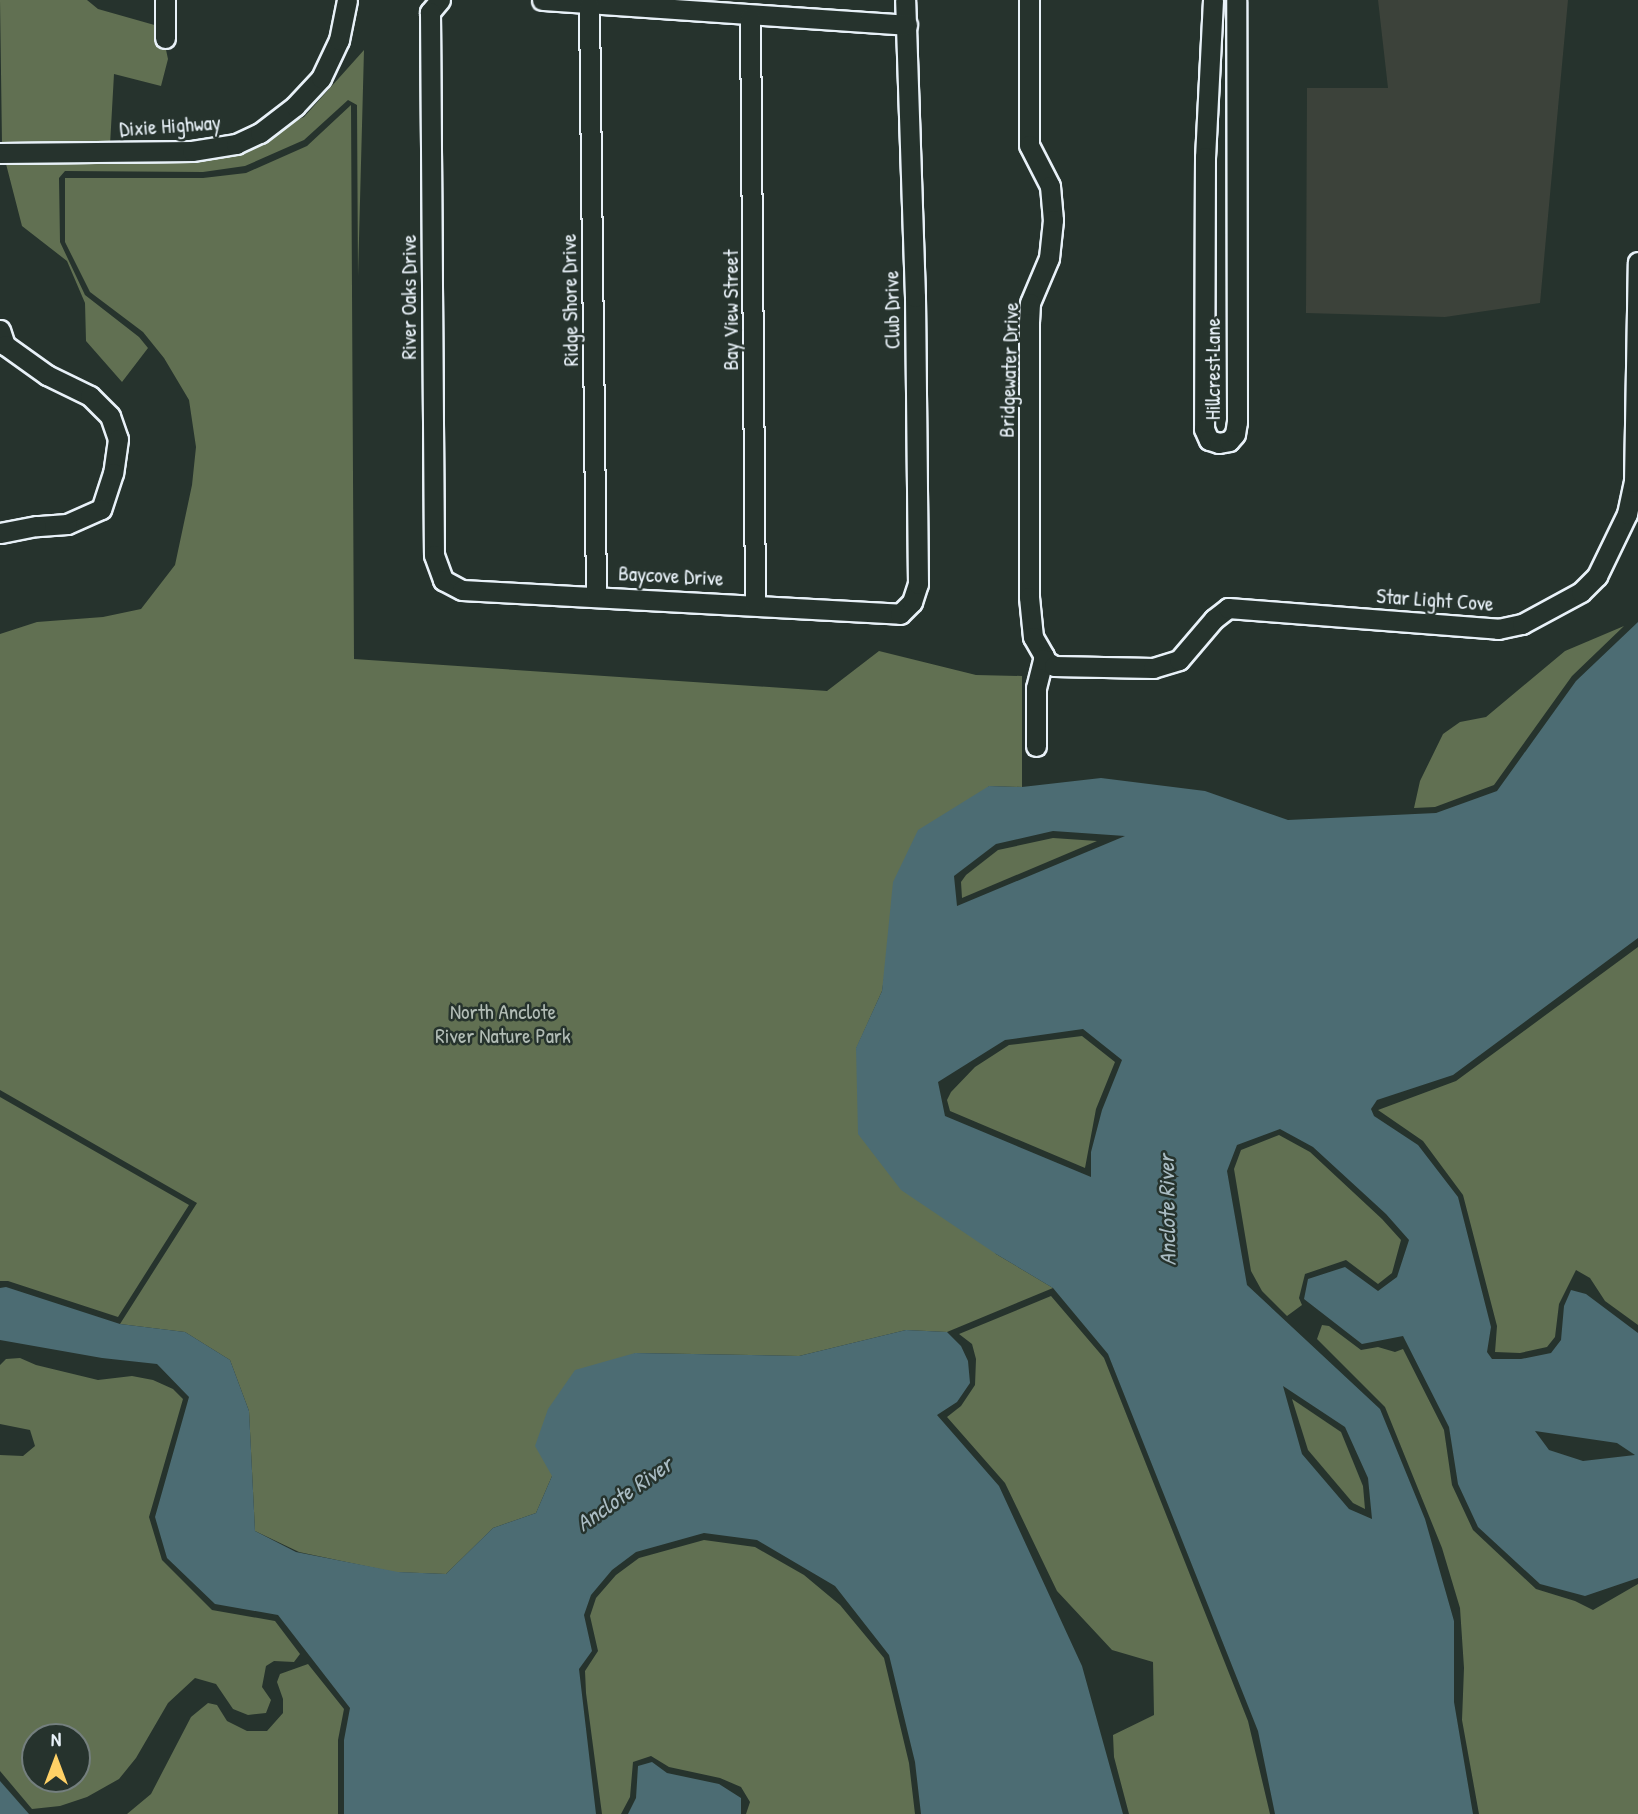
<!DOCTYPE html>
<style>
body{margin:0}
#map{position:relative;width:1638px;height:1814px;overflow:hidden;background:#26332d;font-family:"Patrick Hand",sans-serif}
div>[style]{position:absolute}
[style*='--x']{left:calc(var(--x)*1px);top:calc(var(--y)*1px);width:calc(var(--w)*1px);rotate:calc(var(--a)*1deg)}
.built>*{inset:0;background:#3c423a}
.green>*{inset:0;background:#617052}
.water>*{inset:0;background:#4c6c73}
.roads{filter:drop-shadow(2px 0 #e8f1f8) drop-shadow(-2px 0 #e8f1f8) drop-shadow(0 2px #e8f1f8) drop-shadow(0 -2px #e8f1f8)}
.minor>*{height:19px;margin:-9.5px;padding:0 9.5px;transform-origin:9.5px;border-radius:9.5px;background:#26332d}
span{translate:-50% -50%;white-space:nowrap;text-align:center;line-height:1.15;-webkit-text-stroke:5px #26332d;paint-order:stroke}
.street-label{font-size:21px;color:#e8f1f8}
.park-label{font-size:21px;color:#b2bdb6}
.water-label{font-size:23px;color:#aabcc3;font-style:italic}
.north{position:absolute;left:21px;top:1723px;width:70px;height:70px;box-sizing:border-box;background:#26332d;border:2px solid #747f7e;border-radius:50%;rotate:0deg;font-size:19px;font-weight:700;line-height:28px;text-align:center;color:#e8f1f8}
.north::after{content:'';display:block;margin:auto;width:24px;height:32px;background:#ffd166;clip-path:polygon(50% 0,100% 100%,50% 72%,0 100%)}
</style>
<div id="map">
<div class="built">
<div style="clip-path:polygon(1378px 0,1568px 0,1540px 303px,1445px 317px,1306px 313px,1307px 88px,1388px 88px)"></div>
</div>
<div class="green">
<div style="clip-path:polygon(0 0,87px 0,98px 9px,158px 26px,159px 45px,165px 45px,168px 59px,161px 86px,114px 74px,110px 145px,2px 145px)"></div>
<div style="clip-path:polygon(364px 50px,358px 277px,357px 105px,348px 100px,304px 140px,245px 166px,203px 172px,65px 171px,59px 178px,60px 242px,85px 295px,139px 337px,148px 348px,122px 382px,86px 341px,85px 303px,67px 261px,22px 226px,5px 160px,167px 160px,283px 126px,304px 117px)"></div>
<div style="clip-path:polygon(351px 105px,354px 659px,827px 691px,879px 651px,976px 675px,1022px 676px,1022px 787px,989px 786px,888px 953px,882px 991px,856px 1049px,996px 1254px,1053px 1288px,947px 1332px,906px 1330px,799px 1356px,635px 1353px,552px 1476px,536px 1513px,493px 1528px,446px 1574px,394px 1572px,299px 1552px,255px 1531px,249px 1411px,230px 1360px,185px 1332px,120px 1324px,197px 1203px,0 1090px,0 634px,37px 622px,103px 617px,141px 609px,175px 565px,192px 485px,196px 447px,189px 400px,164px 358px,143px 332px,90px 292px,65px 242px,65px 178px,203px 178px,246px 173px,307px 146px)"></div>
<div style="clip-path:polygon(1624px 626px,1572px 676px,1494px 785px,1435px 807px,1414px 808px,1420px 781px,1443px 734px,1460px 722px,1486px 717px,1565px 651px)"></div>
<div style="clip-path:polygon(1053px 838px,1097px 841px,962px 898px,961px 882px,966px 875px,998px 850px)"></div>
<div style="clip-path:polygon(1638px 947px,1638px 1325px,1605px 1301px,1590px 1278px,1576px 1270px,1559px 1304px,1555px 1337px,1547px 1347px,1520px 1353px,1495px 1352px,1497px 1326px,1463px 1195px,1423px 1141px,1378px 1110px,1456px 1081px)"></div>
<div style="clip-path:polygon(1082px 1036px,1115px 1062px,1096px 1109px,1085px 1168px,950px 1111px,947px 1100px,951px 1092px,975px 1067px,1009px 1045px)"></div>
<div style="clip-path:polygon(0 1097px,189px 1205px,118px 1317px,8px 1281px,0 1281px)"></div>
<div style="clip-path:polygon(1279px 1135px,1310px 1152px,1382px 1219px,1401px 1240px,1392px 1273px,1378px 1284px,1346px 1260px,1305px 1274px,1299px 1298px,1302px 1305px,1287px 1316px,1262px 1291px,1251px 1271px,1234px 1169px,1241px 1150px)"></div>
<div style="clip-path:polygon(1051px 1296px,1104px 1358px,1248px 1721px,1270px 1814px,1129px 1814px,1114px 1757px,1113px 1735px,1154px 1715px,1153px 1662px,1112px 1650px,1057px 1591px,1005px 1483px,947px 1417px,961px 1406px,975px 1385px,976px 1359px,972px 1344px,959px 1334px)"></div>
<div style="clip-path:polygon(1322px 1325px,1329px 1326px,1361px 1350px,1378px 1347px,1395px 1352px,1403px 1349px,1444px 1430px,1452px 1485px,1473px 1530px,1536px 1589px,1575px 1601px,1593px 1610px,1638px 1584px,1638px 1814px,1479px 1814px,1462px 1720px,1464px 1668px,1460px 1608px,1442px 1548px,1385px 1407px,1317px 1339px)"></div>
<div style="clip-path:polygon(evenodd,20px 1358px,36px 1365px,98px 1380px,132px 1376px,153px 1380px,173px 1389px,183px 1399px,149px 1517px,162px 1560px,212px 1610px,275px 1621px,300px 1654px,294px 1662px,274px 1661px,266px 1666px,262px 1687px,271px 1700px,266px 1713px,248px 1715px,233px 1709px,216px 1684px,195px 1678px,168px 1703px,136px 1758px,119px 1779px,87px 1797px,60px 1806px,32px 1809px,0 1771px,0 1455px,23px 1456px,35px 1446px,30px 1430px,0 1424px,0 1365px,6px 1359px,20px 1358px,77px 1737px,77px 1779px,35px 1779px,35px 1737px,77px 1737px)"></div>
<div style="clip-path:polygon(1292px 1399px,1341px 1432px,1363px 1486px,1365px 1509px,1353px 1503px,1308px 1450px)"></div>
<div style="clip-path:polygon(704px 1540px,755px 1547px,804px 1575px,840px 1605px,884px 1658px,909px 1763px,915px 1814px,746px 1814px,750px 1802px,741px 1787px,720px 1778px,669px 1767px,651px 1756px,633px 1762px,630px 1797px,621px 1814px,602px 1814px,586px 1693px,585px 1671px,598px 1651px,590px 1616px,596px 1598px,616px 1575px,639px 1558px)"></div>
<div style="clip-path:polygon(308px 1664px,344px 1709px,338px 1740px,338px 1814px,127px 1814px,151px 1794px,191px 1717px,208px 1703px,217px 1705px,227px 1721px,247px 1731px,267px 1731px,283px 1713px,283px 1699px,277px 1682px,280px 1674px)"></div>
</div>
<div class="water">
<div style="clip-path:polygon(evenodd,1638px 622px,1638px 938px,1453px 1075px,1377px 1100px,1371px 1109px,1374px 1116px,1418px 1145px,1458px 1197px,1491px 1327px,1487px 1352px,1492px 1359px,1521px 1359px,1551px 1353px,1561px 1340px,1564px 1306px,1571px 1290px,1586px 1294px,1638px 1333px,1638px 1578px,1585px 1596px,1540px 1584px,1478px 1527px,1458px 1484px,1449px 1427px,1403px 1336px,1362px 1344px,1304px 1299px,1308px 1279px,1345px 1267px,1378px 1291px,1397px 1277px,1409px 1240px,1386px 1214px,1313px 1147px,1280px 1129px,1237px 1145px,1227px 1171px,1247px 1285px,1380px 1409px,1425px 1519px,1454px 1621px,1454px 1702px,1473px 1814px,1275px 1814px,1258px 1731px,1108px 1354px,1053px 1288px,996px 1254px,901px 1190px,858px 1134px,856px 1048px,882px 991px,893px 882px,918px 830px,989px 786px,1022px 787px,1101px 778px,1205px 791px,1288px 820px,1436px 813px,1497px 791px,1576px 681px,1638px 622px,1053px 831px,1125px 836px,957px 906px,954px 876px,996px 844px,1053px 831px,1638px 622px,1083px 1029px,1122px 1060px,1102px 1110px,1091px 1152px,1091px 1177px,945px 1116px,938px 1082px,1005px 1040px,1083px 1029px,1638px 622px,1283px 1386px,1345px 1427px,1368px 1478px,1372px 1519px,1349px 1509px,1302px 1454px,1283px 1386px,1638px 622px,1535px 1431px,1617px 1443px,1635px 1455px,1583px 1461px,1549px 1450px,1535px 1431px)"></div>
<div style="clip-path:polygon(6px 1287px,120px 1324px,185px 1332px,230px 1360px,249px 1411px,255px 1531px,296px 1552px,398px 1572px,446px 1574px,493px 1528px,536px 1513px,552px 1476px,535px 1446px,548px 1409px,575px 1370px,635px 1353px,799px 1356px,906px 1330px,947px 1332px,961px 1346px,968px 1361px,970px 1383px,957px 1402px,937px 1415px,999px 1486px,1082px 1666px,1123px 1814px,921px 1814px,915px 1762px,889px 1655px,835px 1586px,757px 1540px,704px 1533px,636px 1552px,612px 1570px,591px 1595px,584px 1615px,592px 1651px,579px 1669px,596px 1814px,344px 1814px,344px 1740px,350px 1708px,278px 1615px,215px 1604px,167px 1558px,155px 1517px,189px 1397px,157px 1364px,102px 1358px,0 1340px,0 1288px)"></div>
<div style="clip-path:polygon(652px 1762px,667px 1773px,719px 1784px,741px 1798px,741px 1814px,628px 1814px,636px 1798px,638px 1766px)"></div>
<div style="clip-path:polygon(0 1781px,29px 1814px,0 1814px)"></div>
</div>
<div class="roads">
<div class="minor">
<div style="--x:165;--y:0;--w:38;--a:90"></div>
<div style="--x:440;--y:0;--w:16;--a:130"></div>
<div style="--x:430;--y:12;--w:543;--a:89.58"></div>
<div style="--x:434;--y:555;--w:27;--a:70"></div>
<div style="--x:443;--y:580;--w:21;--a:28"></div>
<div style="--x:462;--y:590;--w:439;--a:3.1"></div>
<div style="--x:900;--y:614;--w:17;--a:-45"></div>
<div style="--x:912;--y:602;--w:19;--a:-72"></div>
<div style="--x:918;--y:584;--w:287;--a:-90.6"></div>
<div style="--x:915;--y:297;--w:297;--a:-91.9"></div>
<div style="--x:542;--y:0;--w:366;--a:3.9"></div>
<div style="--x:1029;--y:0;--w:145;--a:90"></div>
<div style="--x:1029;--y:145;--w:46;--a:62.9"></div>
<div style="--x:1050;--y:186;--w:34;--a:85"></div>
<div style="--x:1053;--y:220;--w:38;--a:96"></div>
<div style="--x:1049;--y:258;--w:49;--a:112.9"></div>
<div style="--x:1030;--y:303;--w:20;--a:93"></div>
<div style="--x:1029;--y:323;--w:274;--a:90"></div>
<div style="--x:1029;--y:597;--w:40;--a:84.3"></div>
<div style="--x:1033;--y:637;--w:22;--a:60"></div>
<div style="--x:1044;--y:656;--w:33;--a:104"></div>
<div style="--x:1036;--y:688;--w:58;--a:90"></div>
<div style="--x:1213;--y:0;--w:157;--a:92.9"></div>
<div style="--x:1205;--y:157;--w:272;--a:90.2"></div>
<div style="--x:1204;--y:429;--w:12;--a:66"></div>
<div style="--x:1209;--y:440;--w:10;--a:17"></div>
<div style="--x:1219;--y:443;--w:10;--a:-11"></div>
<div style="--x:1229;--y:441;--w:9;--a:-49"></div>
<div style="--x:1235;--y:434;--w:12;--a:-81"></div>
<div style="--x:1237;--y:422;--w:422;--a:-90.1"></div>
<div style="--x:589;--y:5;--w:590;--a:89.32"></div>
<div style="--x:750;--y:17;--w:587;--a:89.51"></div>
<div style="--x:0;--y:153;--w:192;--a:-0.6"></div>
<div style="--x:192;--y:151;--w:45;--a:-9"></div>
<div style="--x:236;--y:144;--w:26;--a:-25"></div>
<div style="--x:260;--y:133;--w:44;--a:-37.6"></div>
<div style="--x:295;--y:106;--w:38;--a:-47"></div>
<div style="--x:321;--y:78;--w:42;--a:-64.7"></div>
<div style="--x:339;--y:40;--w:41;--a:-78.7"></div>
<div style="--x:0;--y:330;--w:16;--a:72"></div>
<div style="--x:5;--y:345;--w:52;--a:35.5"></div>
<div style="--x:47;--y:375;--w:48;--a:26"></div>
<div style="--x:90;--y:396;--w:28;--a:45"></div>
<div style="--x:110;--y:416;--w:24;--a:71"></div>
<div style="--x:118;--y:439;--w:34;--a:98"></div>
<div style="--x:113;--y:473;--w:38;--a:108"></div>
<div style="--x:101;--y:509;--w:37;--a:156"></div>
<div style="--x:67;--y:524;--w:31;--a:176"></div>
<div style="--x:36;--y:526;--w:37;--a:169"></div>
<div style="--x:1043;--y:659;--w:13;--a:32"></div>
<div style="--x:1054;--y:666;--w:99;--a:1.2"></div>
<div style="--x:1153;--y:668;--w:27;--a:-17"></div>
<div style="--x:1179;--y:660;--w:54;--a:-49.5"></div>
<div style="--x:1214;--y:619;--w:18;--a:-38"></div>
<div style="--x:1228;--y:608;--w:271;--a:4.4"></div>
<div style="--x:1498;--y:629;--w:25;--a:-12"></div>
<div style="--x:1522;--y:624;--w:67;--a:-28.5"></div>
<div style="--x:1581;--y:592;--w:23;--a:-45"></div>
<div style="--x:1597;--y:576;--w:69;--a:-64.2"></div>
<div style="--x:1627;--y:514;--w:33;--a:-78"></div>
<div style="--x:1634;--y:482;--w:220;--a:-89"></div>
</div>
</div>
<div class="street-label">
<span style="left:170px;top:126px;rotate:-4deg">Dixie Highway</span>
<span style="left:409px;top:297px;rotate:-90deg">River Oaks Drive</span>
<span style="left:570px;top:300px;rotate:-91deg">Ridge Shore Drive</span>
<span style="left:731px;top:310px;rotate:-90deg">Bay View Street</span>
<span style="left:892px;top:310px;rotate:-91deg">Club Drive</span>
<span style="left:1213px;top:369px;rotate:-90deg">Hillcrest Lane</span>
<span style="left:1009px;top:370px;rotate:-88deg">Bridgewater Drive</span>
<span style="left:671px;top:576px;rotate:3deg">Baycove Drive</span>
<span style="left:1435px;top:600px;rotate:4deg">Star Light Cove</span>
</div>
<div class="park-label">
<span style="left:503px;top:1024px">North Anclote<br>River Nature Park</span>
</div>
<div class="water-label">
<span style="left:1167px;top:1210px;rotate:-91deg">Anclote River</span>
<span style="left:624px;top:1494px;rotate:-35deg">Anclote River</span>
</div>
<div class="north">N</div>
</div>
